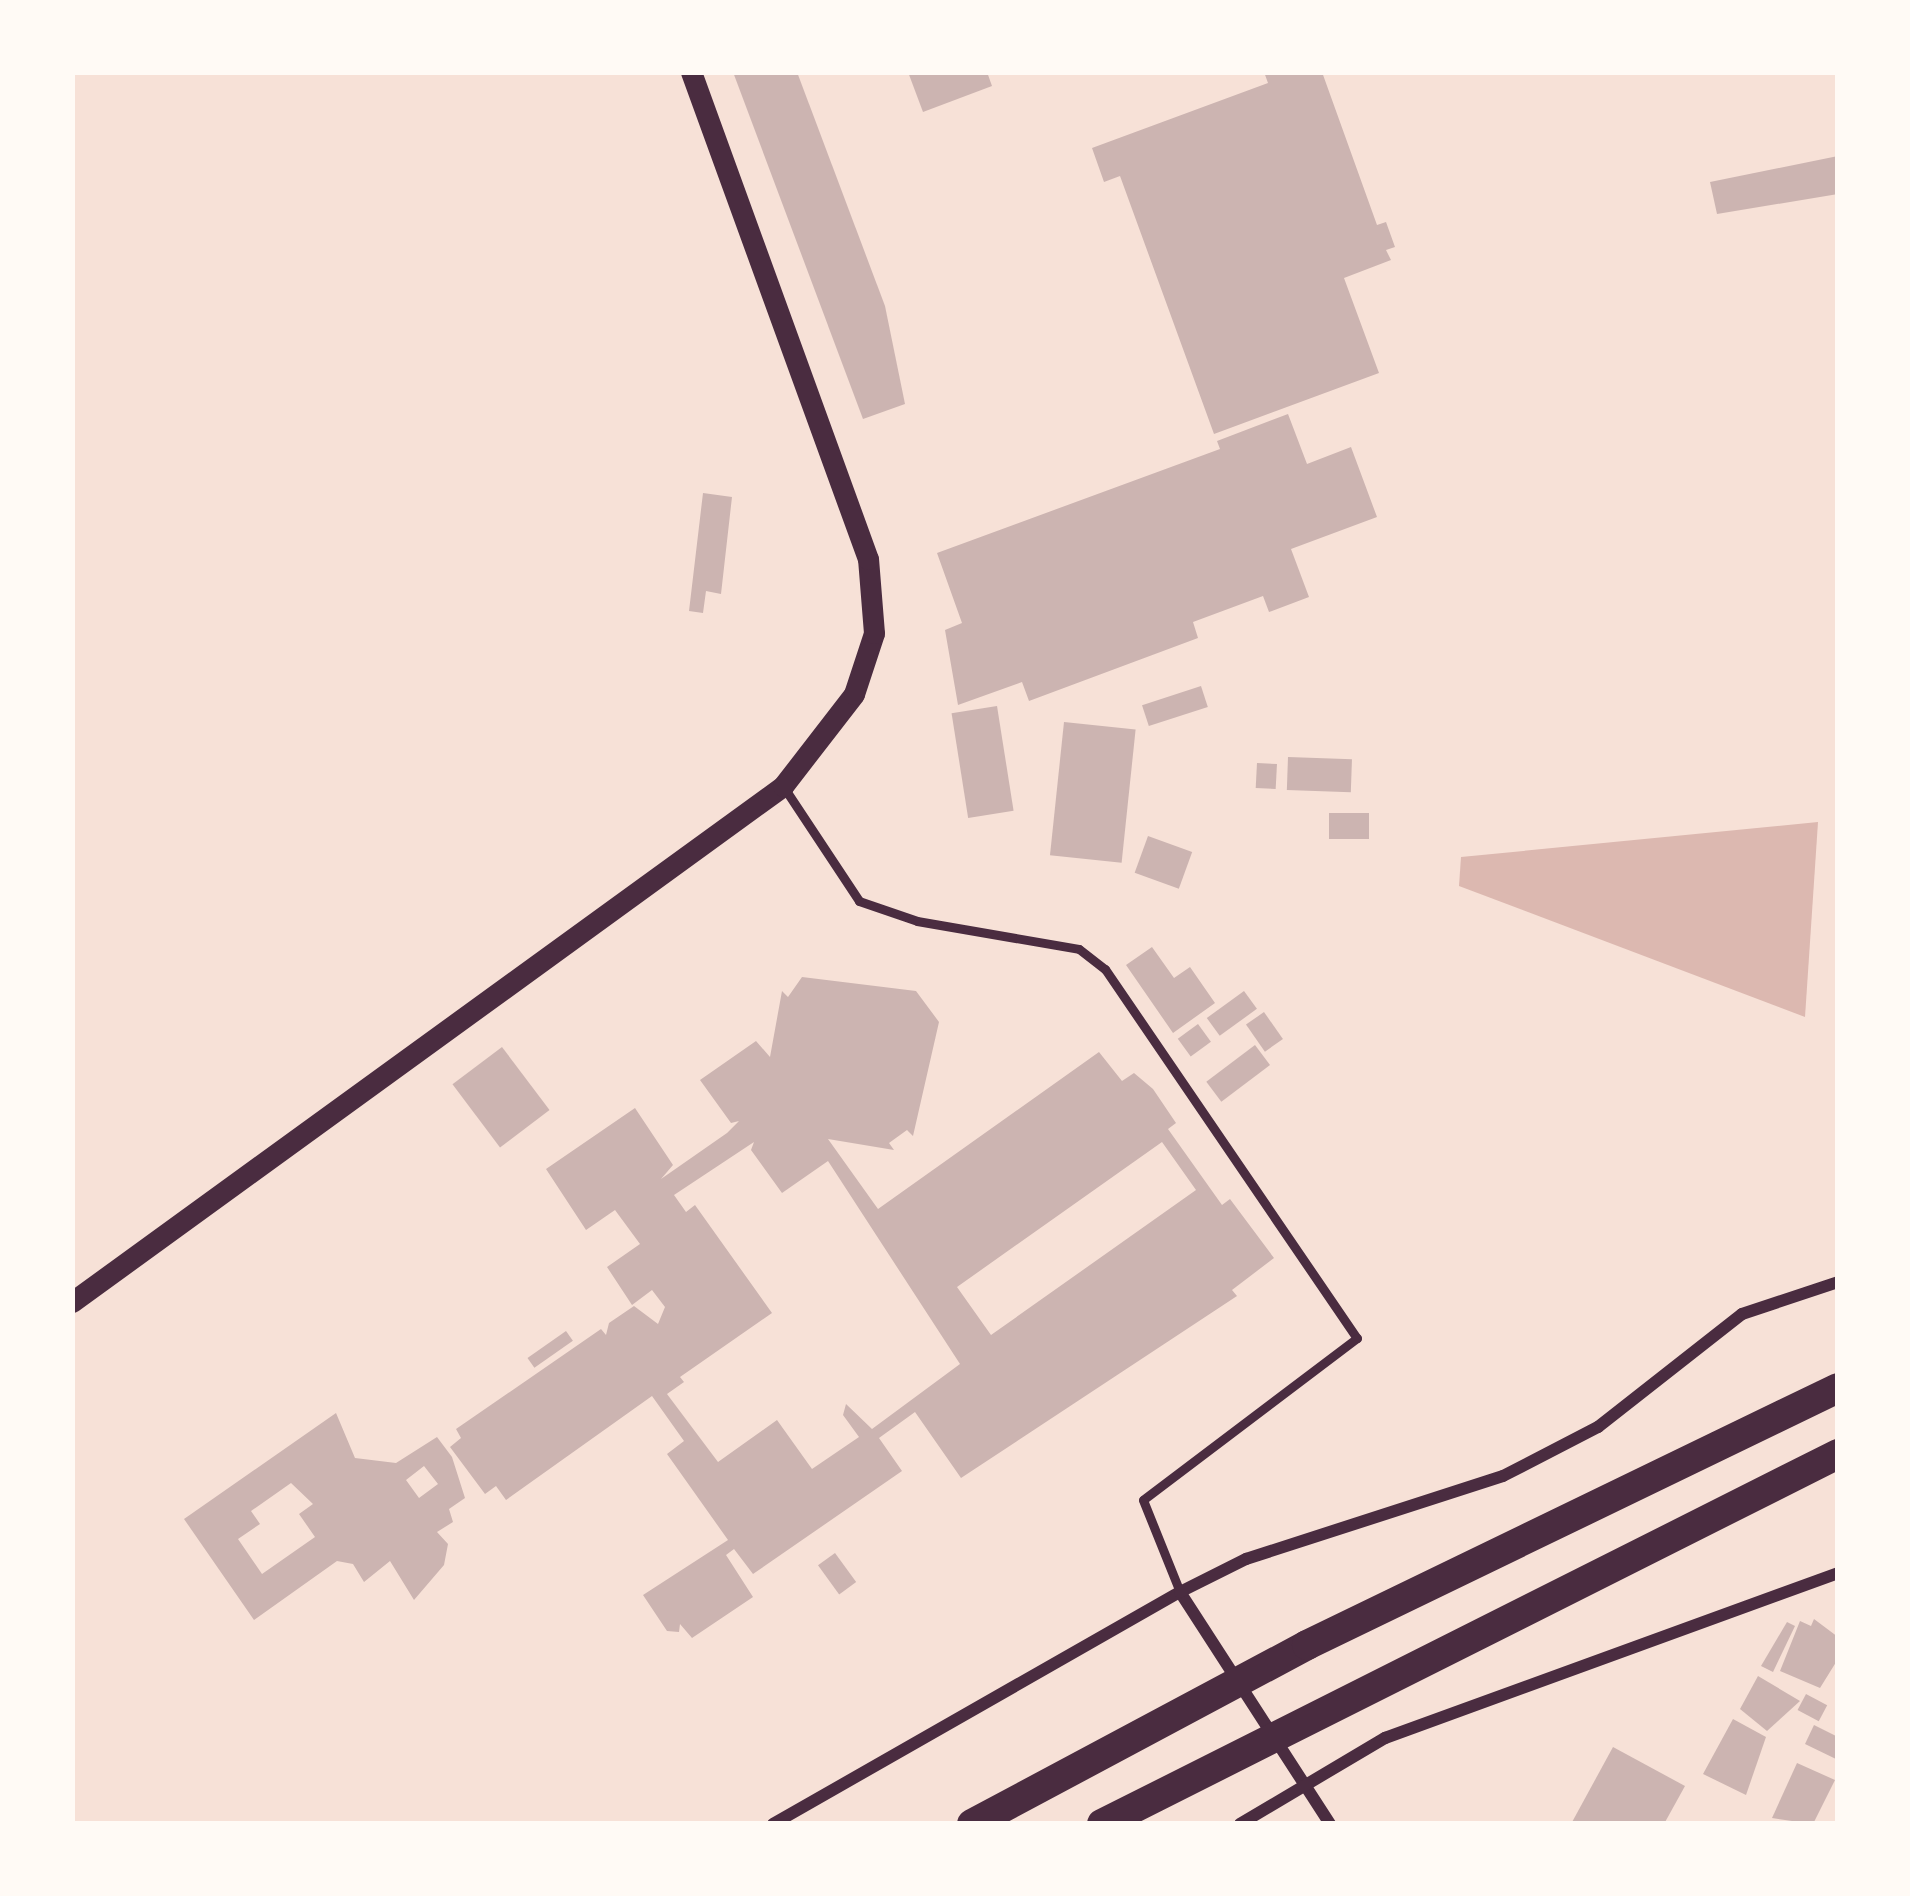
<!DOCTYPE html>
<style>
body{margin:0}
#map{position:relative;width:1910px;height:1896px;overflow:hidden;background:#f7e1d7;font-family:"Fira Sans Condensed",sans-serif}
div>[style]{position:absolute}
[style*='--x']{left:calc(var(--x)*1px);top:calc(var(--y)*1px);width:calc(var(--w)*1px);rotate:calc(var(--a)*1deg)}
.water>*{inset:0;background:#dcb8b0}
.building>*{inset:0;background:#ccb4b1;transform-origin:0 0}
.service>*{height:9px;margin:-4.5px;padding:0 4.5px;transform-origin:4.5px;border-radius:4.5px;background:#4a2c40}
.minor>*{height:12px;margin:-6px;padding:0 6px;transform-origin:6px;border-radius:6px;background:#4a2c40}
.tertiary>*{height:21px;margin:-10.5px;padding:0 10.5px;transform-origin:10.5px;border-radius:10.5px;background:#4a2c40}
.motorway>*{height:30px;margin:-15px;padding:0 15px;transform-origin:15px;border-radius:15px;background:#4a2c40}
span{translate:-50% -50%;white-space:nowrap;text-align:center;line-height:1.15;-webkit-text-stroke:12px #fffaf5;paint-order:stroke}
.frame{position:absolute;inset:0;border:75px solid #fffaf5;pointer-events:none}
</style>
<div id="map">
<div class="water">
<div style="clip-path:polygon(1818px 822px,1805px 1017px,1459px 886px,1461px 857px)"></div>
</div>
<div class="building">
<div style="clip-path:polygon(733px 72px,797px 72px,885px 306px,905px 404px,863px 419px)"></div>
<div style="clip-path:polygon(908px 72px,987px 72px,992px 86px,923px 112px)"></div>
<div style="clip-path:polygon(1264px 72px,1322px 72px,1377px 225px,1386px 222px,1395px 247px,1386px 250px,1391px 260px,1344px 278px,1379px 373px,1214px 434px,1120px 176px,1104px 182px,1092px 148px,1268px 83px)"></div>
<div style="clip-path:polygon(1838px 156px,1838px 194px,1717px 214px,1710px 182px)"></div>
<div style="clip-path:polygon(1288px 414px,1307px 464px,1351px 447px,1377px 517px,1291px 549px,1309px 597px,1269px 612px,1263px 596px,1193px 622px,1198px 638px,1029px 701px,1022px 682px,958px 705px,945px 630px,962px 623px,937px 553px,1220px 449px,1217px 441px)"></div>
<div style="clip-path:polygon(703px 493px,732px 497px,721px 594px,706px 591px,703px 613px,689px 611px)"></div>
<div style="left:1201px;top:686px;width:22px;height:62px;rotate:72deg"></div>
<div style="left:997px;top:706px;width:106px;height:46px;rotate:81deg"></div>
<div style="left:1064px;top:722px;width:72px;height:134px;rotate:6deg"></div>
<div style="left:1288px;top:757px;width:64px;height:33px;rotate:2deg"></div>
<div style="left:1257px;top:763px;width:20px;height:25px;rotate:3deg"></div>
<div style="left:1329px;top:813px;width:40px;height:26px"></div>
<div style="left:1148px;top:836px;width:47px;height:39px;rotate:20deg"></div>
<div style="clip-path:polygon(1152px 947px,1174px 978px,1190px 967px,1215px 1003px,1173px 1033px,1126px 965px)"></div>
<div style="clip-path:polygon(evenodd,802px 977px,916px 991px,939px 1022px,913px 1136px,907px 1130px,889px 1143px,894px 1150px,828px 1139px,878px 1209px,1099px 1052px,1122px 1081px,1134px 1073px,1153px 1089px,1176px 1123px,1168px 1129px,1222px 1205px,1230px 1199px,1274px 1258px,1232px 1290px,1237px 1296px,961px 1478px,915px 1412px,879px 1438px,902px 1471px,753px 1574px,734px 1549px,726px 1555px,753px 1597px,692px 1638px,680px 1624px,679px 1632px,667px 1631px,643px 1595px,728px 1540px,667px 1454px,684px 1441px,652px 1396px,506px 1500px,496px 1486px,485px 1494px,450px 1447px,461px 1438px,456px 1429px,601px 1329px,606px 1335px,609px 1323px,634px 1306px,658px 1324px,665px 1307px,652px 1290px,632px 1305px,607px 1267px,640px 1244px,615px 1210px,586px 1230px,546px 1169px,635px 1108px,673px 1165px,661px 1179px,727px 1133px,739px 1121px,731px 1123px,700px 1080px,756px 1041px,770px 1057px,782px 991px,788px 997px,802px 977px,754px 1142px,751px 1150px,782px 1193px,828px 1161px,960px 1364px,872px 1429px,846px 1404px,843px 1415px,859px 1437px,812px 1469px,777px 1420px,718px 1462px,667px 1394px,684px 1382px,680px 1377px,772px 1313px,695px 1205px,686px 1212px,674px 1195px,754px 1142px,802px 977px,1162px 1142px,1196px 1190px,991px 1335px,957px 1287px,1162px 1142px)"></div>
<div style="left:1244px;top:991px;width:22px;height:46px;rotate:54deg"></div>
<div style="left:1264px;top:1012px;width:33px;height:22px;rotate:55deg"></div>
<div style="left:1198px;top:1024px;width:22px;height:25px;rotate:54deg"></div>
<div style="left:1255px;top:1045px;width:25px;height:61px;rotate:53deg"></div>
<div style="left:502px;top:1047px;width:79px;height:62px;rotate:53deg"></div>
<div style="left:566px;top:1331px;width:12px;height:47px;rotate:55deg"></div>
<div style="clip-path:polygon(evenodd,336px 1413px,355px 1458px,396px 1463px,437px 1437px,452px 1457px,465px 1498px,449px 1509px,453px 1522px,437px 1532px,448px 1544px,444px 1565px,414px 1600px,390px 1561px,364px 1582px,353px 1564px,337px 1561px,254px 1620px,184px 1519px,336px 1413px,424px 1466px,438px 1484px,419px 1498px,406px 1480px,424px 1466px,336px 1413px,291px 1483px,313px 1504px,299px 1514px,315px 1537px,262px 1574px,238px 1539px,260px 1524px,251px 1511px,291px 1483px)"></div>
<div style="left:835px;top:1553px;width:36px;height:21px;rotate:54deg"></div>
<div style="clip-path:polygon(1814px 1619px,1838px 1637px,1838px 1659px,1820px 1688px,1780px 1671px,1800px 1621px,1811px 1626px)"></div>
<div style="clip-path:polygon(1787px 1622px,1795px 1626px,1773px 1672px,1761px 1666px)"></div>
<div style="clip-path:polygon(1758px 1676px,1800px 1701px,1767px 1731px,1740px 1709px)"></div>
<div style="left:1806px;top:1694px;width:24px;height:18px;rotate:28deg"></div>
<div style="clip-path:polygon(1733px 1719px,1766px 1737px,1746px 1795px,1703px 1774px)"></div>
<div style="clip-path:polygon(1814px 1725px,1838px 1737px,1838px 1760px,1805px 1744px)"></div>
<div style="clip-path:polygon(1613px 1747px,1685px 1786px,1664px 1824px,1571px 1824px)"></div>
<div style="clip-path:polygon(1797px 1763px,1835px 1780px,1813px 1824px,1772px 1818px)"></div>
</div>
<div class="service">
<div style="--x:783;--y:786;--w:138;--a:56.5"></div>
<div style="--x:859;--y:901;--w:61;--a:19"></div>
<div style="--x:917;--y:921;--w:164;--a:9.8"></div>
<div style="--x:1079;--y:949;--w:33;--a:38"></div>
<div style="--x:1105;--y:969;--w:447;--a:55.7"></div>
<div style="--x:1357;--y:1338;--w:268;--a:142.9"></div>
<div style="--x:1143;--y:1500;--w:99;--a:68.1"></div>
</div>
<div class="minor">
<div style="--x:1180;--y:1592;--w:276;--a:57.1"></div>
<div style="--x:773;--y:1824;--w:468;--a:-29.7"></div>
<div style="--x:1180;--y:1592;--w:74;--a:-26.6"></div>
<div style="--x:1246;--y:1559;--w:270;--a:-17.9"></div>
<div style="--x:1503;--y:1476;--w:107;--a:-27.3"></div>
<div style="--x:1598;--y:1427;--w:183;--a:-38.1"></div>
<div style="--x:1742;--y:1314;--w:101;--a:-18.4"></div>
<div style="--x:1240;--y:1824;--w:169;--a:-30.7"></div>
<div style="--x:1385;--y:1738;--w:482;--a:-20"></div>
</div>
<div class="tertiary">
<div style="--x:72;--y:1302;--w:879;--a:-35.97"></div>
<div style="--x:783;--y:786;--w:116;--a:-52.3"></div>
<div style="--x:854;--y:694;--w:64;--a:-71.8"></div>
<div style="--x:874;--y:633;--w:74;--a:-94.6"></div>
<div style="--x:868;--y:559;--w:518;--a:-109.97"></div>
</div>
<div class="motorway">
<div style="--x:972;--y:1824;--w:380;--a:-28.1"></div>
<div style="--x:1307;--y:1645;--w:590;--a:-25.83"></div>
<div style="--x:1102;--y:1824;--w:824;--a:-26.69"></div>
</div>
<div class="frame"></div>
</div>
